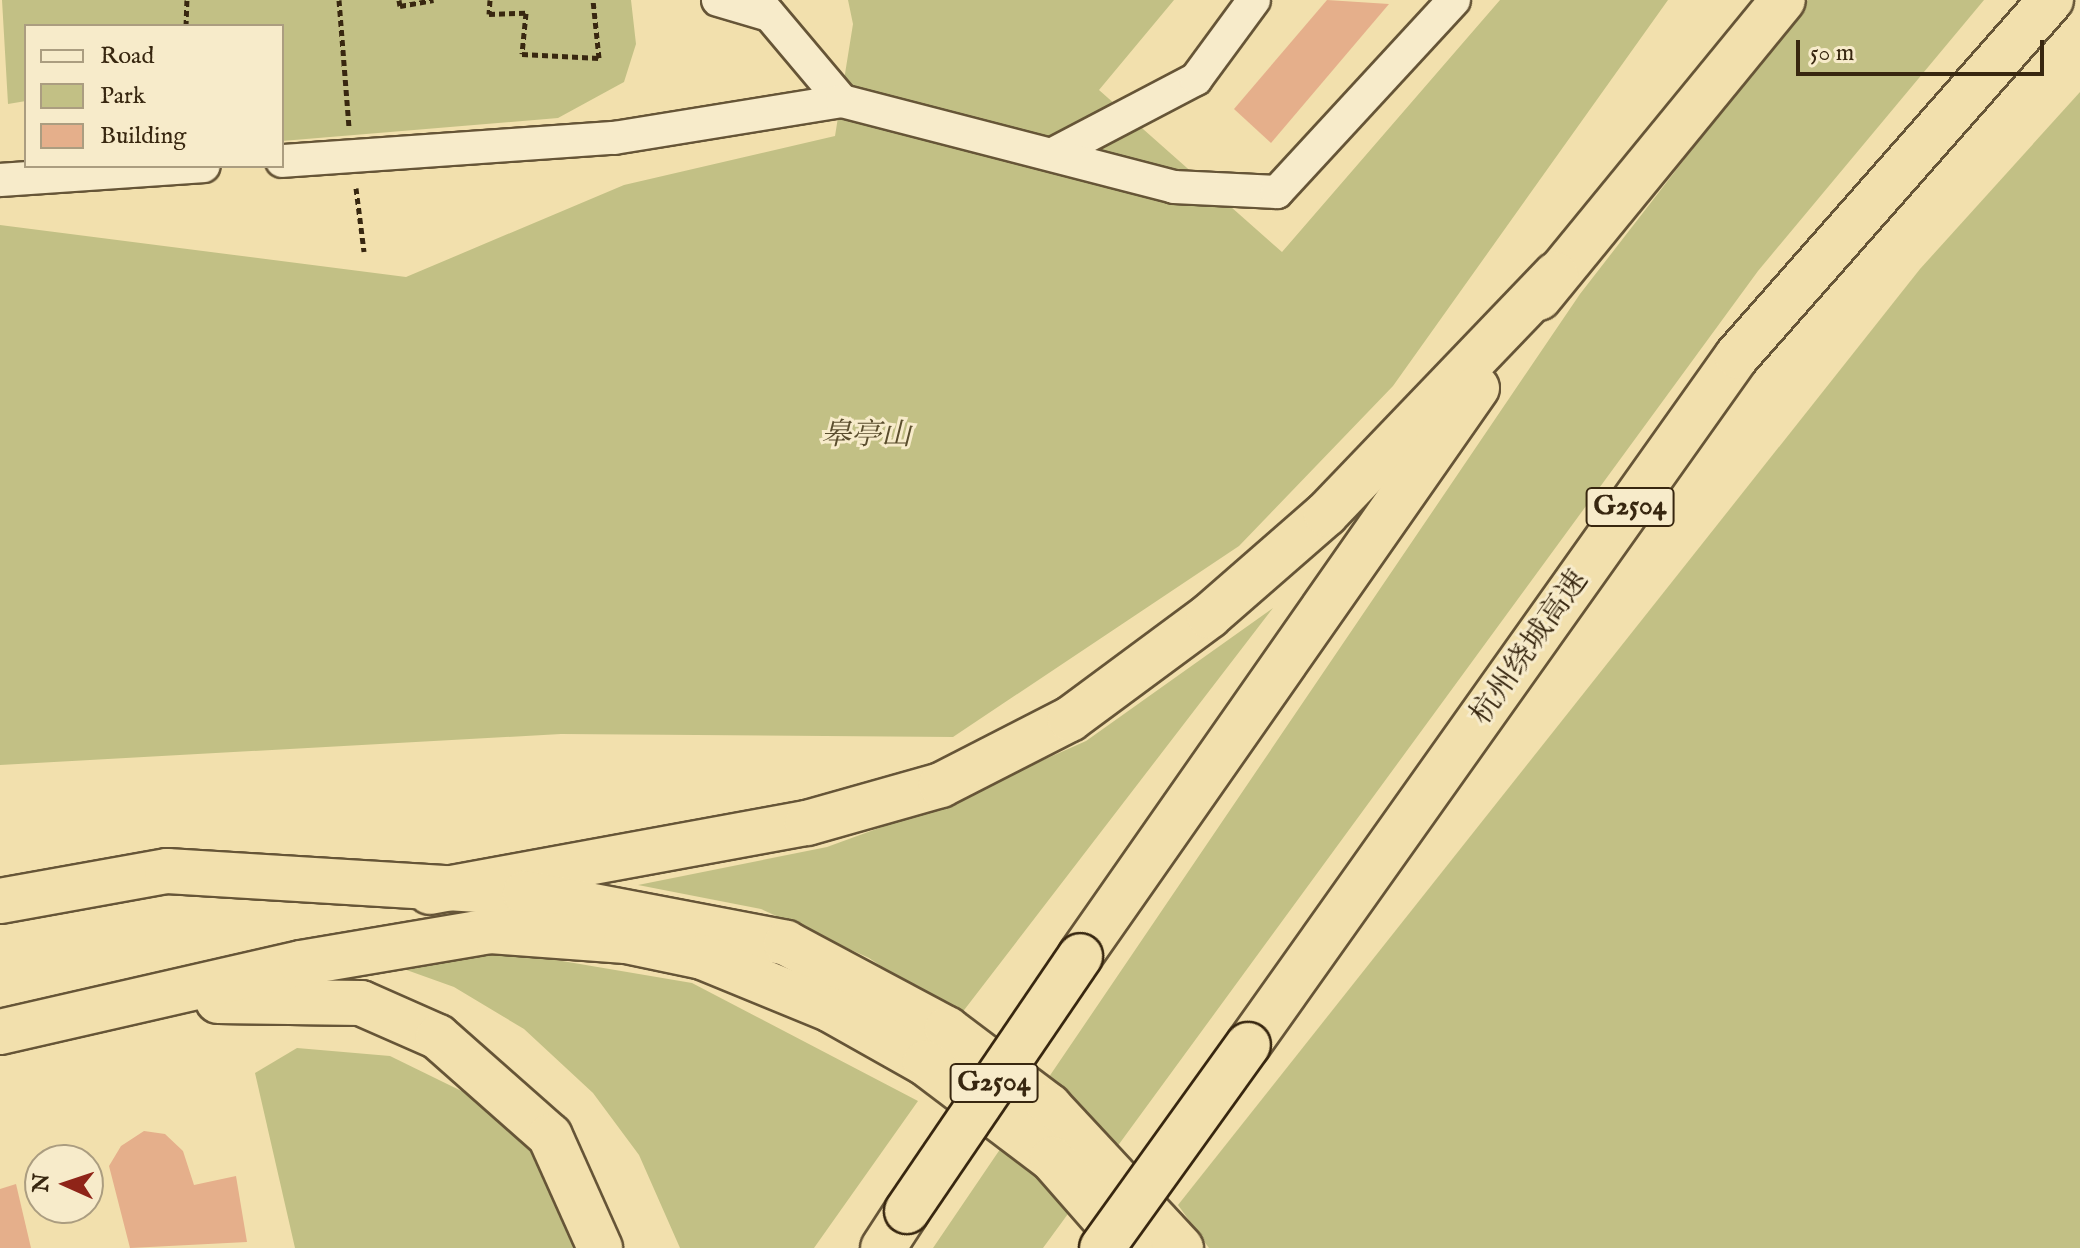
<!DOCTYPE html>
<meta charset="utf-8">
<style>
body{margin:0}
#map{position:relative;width:2080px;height:1248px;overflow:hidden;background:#f2e0ad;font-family:"IM FELL English","Noto Serif SC",serif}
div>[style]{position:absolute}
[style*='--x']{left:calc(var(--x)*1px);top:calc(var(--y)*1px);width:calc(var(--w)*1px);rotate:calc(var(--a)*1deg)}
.green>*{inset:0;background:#c2c085}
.building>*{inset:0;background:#e5af8b}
.path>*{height:5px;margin-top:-2.5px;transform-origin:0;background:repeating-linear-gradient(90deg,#382710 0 6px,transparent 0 10px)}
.roads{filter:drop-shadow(2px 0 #665537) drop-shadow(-2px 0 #665537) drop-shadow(0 2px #665537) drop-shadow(0 -2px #665537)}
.minor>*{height:32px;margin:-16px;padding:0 16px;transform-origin:16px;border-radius:16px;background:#f7ebca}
.highway>*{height:44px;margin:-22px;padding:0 22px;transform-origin:22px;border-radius:22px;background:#f2e0ad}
.bridges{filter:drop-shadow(2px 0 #382710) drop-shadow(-2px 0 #382710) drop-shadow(0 2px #382710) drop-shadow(0 -2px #382710)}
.highway-bridge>*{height:44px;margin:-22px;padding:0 22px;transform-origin:22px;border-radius:22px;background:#f2e0ad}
span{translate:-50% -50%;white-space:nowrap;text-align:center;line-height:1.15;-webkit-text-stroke:6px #f7ebca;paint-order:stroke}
.shield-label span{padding:2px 6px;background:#f7ebca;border:2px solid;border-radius:6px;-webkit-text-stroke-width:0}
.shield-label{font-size:28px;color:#382710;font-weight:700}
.park-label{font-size:30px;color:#5a4d2d;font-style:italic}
.street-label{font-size:30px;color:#382710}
.legend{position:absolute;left:24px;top:24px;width:260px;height:144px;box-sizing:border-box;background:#f7ebca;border:2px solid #ab9d80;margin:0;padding:10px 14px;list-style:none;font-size:24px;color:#382710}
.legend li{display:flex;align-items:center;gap:16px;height:40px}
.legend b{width:40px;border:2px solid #ab9d80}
.north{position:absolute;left:24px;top:1144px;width:80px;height:80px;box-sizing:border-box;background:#f7ebca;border:2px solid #ab9d80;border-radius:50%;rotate:273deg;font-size:22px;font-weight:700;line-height:32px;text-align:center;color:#382710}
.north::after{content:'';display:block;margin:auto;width:28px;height:36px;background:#8f2418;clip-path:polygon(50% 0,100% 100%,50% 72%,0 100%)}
.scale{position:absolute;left:1796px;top:40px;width:248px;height:36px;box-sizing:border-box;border:4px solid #382710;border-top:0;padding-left:10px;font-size:24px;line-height:28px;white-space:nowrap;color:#382710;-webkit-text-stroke:6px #f7ebca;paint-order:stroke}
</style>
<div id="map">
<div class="green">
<div style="clip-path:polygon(2px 0,631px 0,636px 44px,624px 82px,558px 118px,282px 141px,282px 26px,26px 26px,26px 101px,8px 104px)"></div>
<div style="clip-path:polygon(848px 0,1174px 0,1099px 90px,1282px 252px,1500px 0,1668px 0,1393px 386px,1239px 546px,953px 737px,561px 734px,0 765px,0 225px,406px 277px,624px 185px,835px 136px,853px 24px)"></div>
<div style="clip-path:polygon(1808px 0,1984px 0,1758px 271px,1043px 1248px,933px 1248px,1580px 294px)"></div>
<div style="clip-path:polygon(2080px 92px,2080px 1248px,1209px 1248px,1178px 1205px,1920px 269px)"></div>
<div style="clip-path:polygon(1273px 608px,958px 1018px,869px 958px,761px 909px,638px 885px,827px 847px,942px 805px,1086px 741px)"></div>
<div style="clip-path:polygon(509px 952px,692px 983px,918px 1101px,814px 1248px,680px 1248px,639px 1155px,593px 1093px,524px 1029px,454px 987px,401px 968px)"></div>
<div style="clip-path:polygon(297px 1048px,390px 1056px,486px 1103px,548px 1167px,575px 1248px,295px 1248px,255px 1073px)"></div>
</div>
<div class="building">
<div style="clip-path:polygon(1327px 0,1389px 4px,1271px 143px,1234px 109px)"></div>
<div style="clip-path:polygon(144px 1131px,165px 1134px,183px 1151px,194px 1185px,236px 1176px,247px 1242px,130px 1248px,109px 1166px,121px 1146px)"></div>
<div style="clip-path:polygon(16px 1184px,31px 1248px,0 1248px,0 1189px)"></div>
</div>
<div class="path">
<div style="--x:339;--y:0;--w:127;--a:85.5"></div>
<div style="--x:399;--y:0;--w:6;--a:81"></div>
<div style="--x:400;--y:6;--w:34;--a:-10"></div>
<div style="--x:490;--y:0;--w:14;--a:94"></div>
<div style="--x:489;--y:14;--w:37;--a:-2"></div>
<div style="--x:526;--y:13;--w:41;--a:95.6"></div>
<div style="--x:522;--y:54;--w:77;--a:3"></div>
<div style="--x:599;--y:58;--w:58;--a:-95.9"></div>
<div style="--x:186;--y:26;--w:26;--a:-88"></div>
<div style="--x:356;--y:188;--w:64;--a:82.8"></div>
</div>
<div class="roads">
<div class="minor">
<div style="--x:718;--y:0;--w:53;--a:16.4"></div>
<div style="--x:757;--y:0;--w:132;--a:49.9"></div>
<div style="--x:1057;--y:152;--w:157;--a:-27.7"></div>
<div style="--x:1196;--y:79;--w:98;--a:-53.7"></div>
<div style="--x:282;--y:161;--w:333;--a:-4"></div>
<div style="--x:614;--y:138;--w:231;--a:-9.2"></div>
<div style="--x:842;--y:101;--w:343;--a:14.5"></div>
<div style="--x:1174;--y:187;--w:103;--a:2.8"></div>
<div style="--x:1277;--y:192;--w:261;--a:-47.3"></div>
<div style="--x:0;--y:180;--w:204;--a:-3.9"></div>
</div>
<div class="highway">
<div style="--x:1539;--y:298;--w:385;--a:-50.7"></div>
<div style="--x:430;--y:892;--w:383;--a:-10.4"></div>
<div style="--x:807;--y:823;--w:139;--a:-15.8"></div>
<div style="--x:941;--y:785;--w:145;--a:-27.1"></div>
<div style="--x:1070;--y:719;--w:173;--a:-36.5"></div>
<div style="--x:1209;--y:616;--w:155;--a:-41.1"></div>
<div style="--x:1326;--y:514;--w:332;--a:-46.2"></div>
<div style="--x:0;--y:901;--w:170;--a:-10.2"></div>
<div style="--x:167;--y:871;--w:359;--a:3.5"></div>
<div style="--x:525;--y:893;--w:266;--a:10.8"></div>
<div style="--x:786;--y:943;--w:183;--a:28.1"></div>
<div style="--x:947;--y:1029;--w:128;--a:37"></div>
<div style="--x:1049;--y:1106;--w:194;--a:47.1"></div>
<div style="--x:1080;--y:956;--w:693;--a:-55.05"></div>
<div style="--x:218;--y:1001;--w:143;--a:0.8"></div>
<div style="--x:361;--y:1003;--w:84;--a:23.8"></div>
<div style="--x:438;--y:1037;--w:149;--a:41.5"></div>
<div style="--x:550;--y:1136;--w:123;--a:65.9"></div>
<div style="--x:0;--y:1032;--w:309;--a:-12.9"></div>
<div style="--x:301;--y:963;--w:192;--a:-9.6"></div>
<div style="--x:490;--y:931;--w:136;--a:4.2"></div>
<div style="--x:626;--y:941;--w:78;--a:11.9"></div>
<div style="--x:702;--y:957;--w:139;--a:22.3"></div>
<div style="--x:831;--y:1010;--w:108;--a:29.4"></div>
<div style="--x:925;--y:1063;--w:159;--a:37.1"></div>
<div style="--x:1052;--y:1159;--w:118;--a:48.8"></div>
<div style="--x:1248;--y:1045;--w:845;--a:-54.64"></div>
<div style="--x:1737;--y:356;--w:475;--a:-48.6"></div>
<div style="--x:883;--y:1248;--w:44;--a:-57"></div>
</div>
</div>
<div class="bridges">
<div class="highway-bridge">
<div style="--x:907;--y:1211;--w:308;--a:-55.8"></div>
<div style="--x:1102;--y:1248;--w:250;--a:-54.3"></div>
</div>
</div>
<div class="shield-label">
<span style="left:1630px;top:507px">G2504</span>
<span style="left:994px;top:1083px">G2504</span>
</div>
<div class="park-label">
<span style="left:866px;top:436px">皋亭山</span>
</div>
<div class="street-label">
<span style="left:1530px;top:648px;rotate:-55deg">杭州绕城高速</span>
</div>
<ul class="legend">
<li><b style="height:10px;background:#f7ebca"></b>Road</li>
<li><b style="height:22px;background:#c2c085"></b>Park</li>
<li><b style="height:22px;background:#e5af8b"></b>Building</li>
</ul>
<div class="north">N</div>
<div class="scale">50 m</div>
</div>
